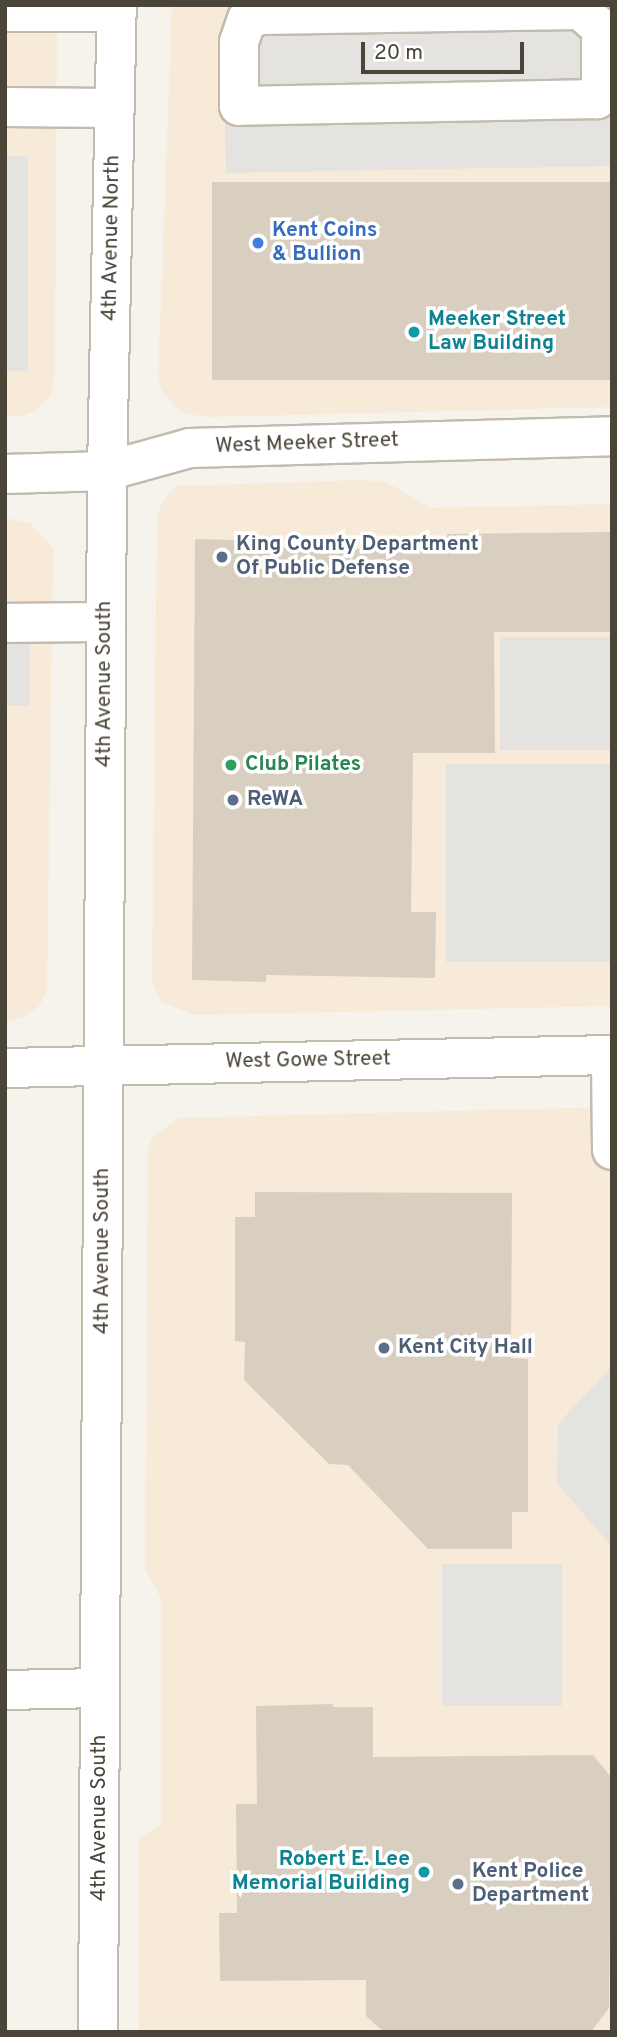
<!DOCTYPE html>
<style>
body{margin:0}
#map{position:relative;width:617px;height:2037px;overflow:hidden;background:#f6f3ec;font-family:Overpass,sans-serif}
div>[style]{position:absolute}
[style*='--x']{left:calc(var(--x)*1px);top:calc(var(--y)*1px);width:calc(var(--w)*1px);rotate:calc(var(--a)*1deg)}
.commercial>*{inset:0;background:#f7ead8}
.parking>*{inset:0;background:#e5e3e0;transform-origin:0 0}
.building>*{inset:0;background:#d8cfc1;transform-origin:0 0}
.roads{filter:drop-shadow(2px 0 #c2bbae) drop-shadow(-2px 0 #c2bbae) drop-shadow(0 2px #c2bbae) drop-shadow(0 -2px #c2bbae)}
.minor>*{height:38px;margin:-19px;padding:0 19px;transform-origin:19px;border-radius:19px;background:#fff}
.dots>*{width:19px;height:19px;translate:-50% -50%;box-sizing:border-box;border:4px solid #fff;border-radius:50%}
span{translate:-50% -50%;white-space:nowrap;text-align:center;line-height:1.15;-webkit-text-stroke:7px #fff;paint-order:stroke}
.shop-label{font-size:21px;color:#366cbe;font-weight:700}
.left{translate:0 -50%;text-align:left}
.street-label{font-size:21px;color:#4b4439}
.culture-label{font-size:21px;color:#0d838f;font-weight:700}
.right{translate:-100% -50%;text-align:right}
.service-label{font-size:21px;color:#4e5e75;font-weight:700}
.leisure-label{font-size:21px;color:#27864d;font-weight:700}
.frame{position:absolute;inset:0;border:7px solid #4b4439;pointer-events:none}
.scale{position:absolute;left:361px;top:42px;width:163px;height:32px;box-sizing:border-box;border:4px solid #4b4439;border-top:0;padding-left:9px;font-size:21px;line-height:24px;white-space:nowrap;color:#4b4439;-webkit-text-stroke:5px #fff;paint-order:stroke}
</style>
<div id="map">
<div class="commercial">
<div style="clip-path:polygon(5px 5px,57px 5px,55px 376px,50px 397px,36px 410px,23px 416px,5px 416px)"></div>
<div style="clip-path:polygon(172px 5px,612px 5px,612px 407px,210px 417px,186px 414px,174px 406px,162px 391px,158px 379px)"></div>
<div style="clip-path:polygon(361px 480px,386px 482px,431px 508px,612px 504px,612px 1006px,195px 1015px,161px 1002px,152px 982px,157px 514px,166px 496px,177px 486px)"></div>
<div style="clip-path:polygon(5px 518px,30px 523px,53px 548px,47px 992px,39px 1006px,26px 1016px,5px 1022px)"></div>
<div style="clip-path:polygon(612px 1107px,612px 2032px,139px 2032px,139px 1838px,161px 1824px,161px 1598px,145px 1570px,148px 1149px,153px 1136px,179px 1118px)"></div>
</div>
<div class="parking">
<div style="clip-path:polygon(238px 5px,608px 5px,612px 166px,226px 173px,223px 21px)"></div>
<div style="left:5px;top:156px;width:23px;height:215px"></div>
<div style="left:5px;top:606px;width:25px;height:100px"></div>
<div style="left:500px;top:637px;width:112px;height:113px"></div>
<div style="left:612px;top:764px;width:198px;height:166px;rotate:90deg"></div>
<div style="clip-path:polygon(612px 1366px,612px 1547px,557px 1483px,558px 1424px)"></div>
<div style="left:562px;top:1564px;width:142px;height:120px;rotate:90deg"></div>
</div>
<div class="building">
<div style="left:612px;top:182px;width:198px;height:400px;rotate:90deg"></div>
<div style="clip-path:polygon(612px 532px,612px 632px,494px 632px,495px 753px,413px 753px,411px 912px,436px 912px,435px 978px,266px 975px,266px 982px,192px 980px,195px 539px,273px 541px,274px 548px,439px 550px,439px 539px,447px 539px,447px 534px)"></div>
<div style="clip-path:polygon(255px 1192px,512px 1193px,511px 1358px,528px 1359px,528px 1512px,512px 1512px,512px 1549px,428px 1549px,348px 1465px,329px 1464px,244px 1380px,245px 1342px,235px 1341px,235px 1217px,255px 1217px)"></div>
<div style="clip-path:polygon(333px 1704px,333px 1707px,373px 1707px,373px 1757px,593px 1755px,611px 1777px,609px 2008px,591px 2032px,384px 2032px,366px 2016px,366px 1980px,220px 1981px,219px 1913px,237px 1913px,236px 1804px,257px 1804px,256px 1706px)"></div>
</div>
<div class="roads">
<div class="minor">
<div style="--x:580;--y:10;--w:28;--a:41"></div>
<div style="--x:601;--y:28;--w:57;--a:90"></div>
<div style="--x:601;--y:85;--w:15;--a:106"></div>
<div style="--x:597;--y:99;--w:358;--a:178.9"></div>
<div style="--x:239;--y:106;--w:64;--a:-90"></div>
<div style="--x:239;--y:42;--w:24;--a:-71"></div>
<div style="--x:247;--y:19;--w:16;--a:-15"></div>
<div style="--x:262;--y:15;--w:318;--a:-0.9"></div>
<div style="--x:5;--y:12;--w:112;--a:0"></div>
<div style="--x:5;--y:107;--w:109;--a:0.5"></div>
<div style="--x:5;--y:474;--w:102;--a:-1.7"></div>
<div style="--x:107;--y:471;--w:86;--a:-15.5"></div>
<div style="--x:190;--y:448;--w:422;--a:-1.6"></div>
<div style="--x:5;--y:623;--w:101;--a:-0.6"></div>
<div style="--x:611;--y:1055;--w:95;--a:89.4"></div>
<div style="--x:5;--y:1068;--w:607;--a:-1.23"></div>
<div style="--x:5;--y:1690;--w:95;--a:-1.2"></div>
<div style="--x:98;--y:2032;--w:1561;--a:-89.67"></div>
<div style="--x:107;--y:471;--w:466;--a:-88.8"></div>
</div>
</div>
<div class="dots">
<div style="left:258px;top:243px;background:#3f7fe0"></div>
<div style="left:414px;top:332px;background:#0f9aa8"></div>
<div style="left:222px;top:557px;background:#5c6f8a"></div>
<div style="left:231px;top:765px;background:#2e9e5b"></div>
<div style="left:233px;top:800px;background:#5c6f8a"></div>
<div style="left:384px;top:1348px;background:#5c6f8a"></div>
<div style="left:424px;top:1872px;background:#0f9aa8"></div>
<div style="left:458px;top:1884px;background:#5c6f8a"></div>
</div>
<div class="shop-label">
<span class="left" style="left:272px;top:243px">Kent Coins<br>&amp; Bullion</span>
</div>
<div class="street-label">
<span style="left:112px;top:238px;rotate:-89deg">4th Avenue North</span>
<span style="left:307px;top:444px;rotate:-2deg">West Meeker Street</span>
<span style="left:105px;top:684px;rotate:-90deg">4th Avenue South</span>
<span style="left:308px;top:1061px;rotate:-1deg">West Gowe Street</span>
<span style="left:103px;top:1251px;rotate:-90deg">4th Avenue South</span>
<span style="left:100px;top:1818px;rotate:-90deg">4th Avenue South</span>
</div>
<div class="culture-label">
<span class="left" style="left:428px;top:332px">Meeker Street<br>Law Building</span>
<span class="right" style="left:410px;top:1872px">Robert E. Lee<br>Memorial Building</span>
</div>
<div class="service-label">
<span class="left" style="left:236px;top:557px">King County Department<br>Of Public Defense</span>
<span class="left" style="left:247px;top:800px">ReWA</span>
<span class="left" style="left:398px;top:1348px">Kent City Hall</span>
<span class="left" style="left:472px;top:1884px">Kent Police<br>Department</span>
</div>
<div class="leisure-label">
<span class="left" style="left:245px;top:765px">Club Pilates</span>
</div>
<div class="frame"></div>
<div class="scale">20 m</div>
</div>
